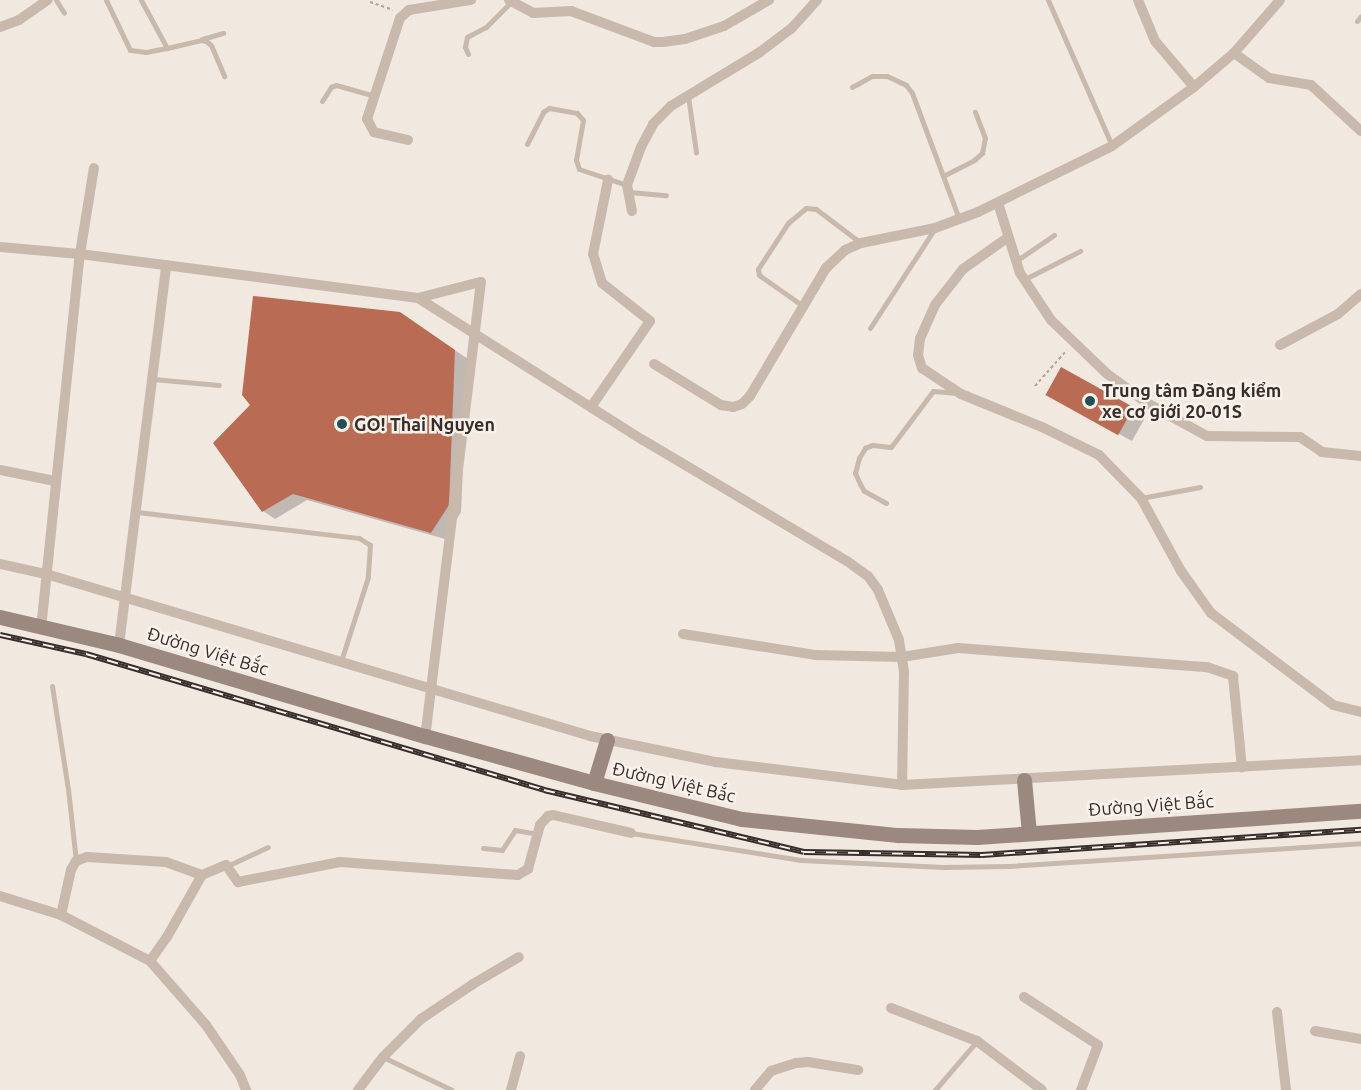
<!DOCTYPE html>
<meta charset="utf-8">
<style>
body{margin:0}
#map{position:relative;width:1361px;height:1090px;overflow:hidden;background:#f1e8e0;font-family:Ubuntu,sans-serif}
div>[style]{position:absolute}
[style*='--x']{left:calc(var(--x)*1px);top:calc(var(--y)*1px);width:calc(var(--w)*1px);rotate:calc(var(--a)*1deg)}
.shadow>*{inset:0;background:#0003}
.building>*{inset:0;background:#ba6b54;transform-origin:0 0}
.path>*{height:2px;margin-top:-1px;transform-origin:0;background:repeating-linear-gradient(90deg,#b4a397 0 3px,transparent 0 6px)}
.service>*{height:5px;margin:-2.5px;padding:0 2.5px;transform-origin:2.5px;border-radius:2.5px;background:#c8b9ac}
.minor>*{height:10px;margin:-5px;padding:0 5px;transform-origin:5px;border-radius:5px;background:#c8b9ac}
.secondary>*{height:15px;margin:-7.5px;padding:0 7.5px;transform-origin:7.5px;border-radius:7.5px;background:#9b887e}
.rail>*{height:6px;margin-top:-3px;transform-origin:0;background:repeating-linear-gradient(90deg,#f9f2ec 0 11px,#372e2b 0 22px);box-sizing:border-box;border-block:2px solid #372e2b}
.dots>*{width:16px;height:16px;translate:-50% -50%;box-sizing:border-box;border:3px solid #f9f2ec;border-radius:50%}
span{translate:-50% -50%;white-space:nowrap;text-align:center;line-height:1.15;-webkit-text-stroke:5px #f9f2ec;paint-order:stroke}
.poi-label{font-size:18px;color:#372e2b;font-weight:700}
.left{translate:0 -50%;text-align:left}
.street-label{font-size:18px;color:#372e2b}
</style>
<div id="map">
<div class="shadow">
<div style="clip-path:polygon(413px 322px,468px 359px,461px 512px,445px 539px,307px 500px,275px 519px,263px 511px)"></div>
<div style="clip-path:polygon(1061px 369px,1146px 416px,1132px 441px,1060px 402px)"></div>
</div>
<div class="building">
<div style="clip-path:polygon(253px 296px,400px 312px,455px 350px,449px 505px,431px 533px,293px 494px,262px 512px,213px 443px,250px 405px,242px 395px)"></div>
<div style="left:1061px;top:367px;width:83px;height:32px;rotate:29deg"></div>
</div>
<div class="path">
<div style="--x:370;--y:2;--w:24;--a:19"></div>
<div style="--x:1035;--y:386;--w:48;--a:-48.4"></div>
</div>
<div class="service">
<div style="--x:56;--y:0;--w:15;--a:58"></div>
<div style="--x:106;--y:0;--w:55;--a:64.4"></div>
<div style="--x:130;--y:50;--w:16;--a:7"></div>
<div style="--x:146;--y:52;--w:21;--a:-11"></div>
<div style="--x:141;--y:0;--w:55;--a:61.6"></div>
<div style="--x:167;--y:48;--w:36;--a:-13"></div>
<div style="--x:202;--y:40;--w:4;--a:14"></div>
<div style="--x:206;--y:41;--w:6;--a:39"></div>
<div style="--x:211;--y:45;--w:34;--a:67"></div>
<div style="--x:1048;--y:0;--w:159;--a:66.3"></div>
<div style="--x:1357;--y:21;--w:6;--a:-51"></div>
<div style="--x:202;--y:39;--w:22;--a:-16"></div>
<div style="--x:468;--y:54;--w:8;--a:-113"></div>
<div style="--x:465;--y:47;--w:10;--a:-79"></div>
<div style="--x:467;--y:37;--w:21;--a:-28"></div>
<div style="--x:486;--y:27;--w:37;--a:-45"></div>
<div style="--x:852;--y:87;--w:23;--a:-29"></div>
<div style="--x:872;--y:76;--w:15;--a:0"></div>
<div style="--x:887;--y:76;--w:21;--a:25"></div>
<div style="--x:906;--y:85;--w:10;--a:53"></div>
<div style="--x:912;--y:93;--w:134;--a:69.5"></div>
<div style="--x:688;--y:96;--w:57;--a:81.9"></div>
<div style="--x:322;--y:101;--w:17;--a:-57"></div>
<div style="--x:331;--y:87;--w:5;--a:-22"></div>
<div style="--x:336;--y:85;--w:41;--a:15.8"></div>
<div style="--x:527;--y:144;--w:36;--a:-63"></div>
<div style="--x:543;--y:112;--w:7;--a:-34"></div>
<div style="--x:549;--y:108;--w:28;--a:10"></div>
<div style="--x:577;--y:113;--w:9;--a:49"></div>
<div style="--x:583;--y:120;--w:41;--a:99.9"></div>
<div style="--x:576;--y:160;--w:9;--a:72"></div>
<div style="--x:579;--y:169;--w:51;--a:18.4"></div>
<div style="--x:943;--y:176;--w:35;--a:-27"></div>
<div style="--x:974;--y:160;--w:11;--a:-41"></div>
<div style="--x:982;--y:153;--w:15;--a:-79"></div>
<div style="--x:985;--y:138;--w:28;--a:-111"></div>
<div style="--x:629;--y:192;--w:37;--a:5"></div>
<div style="--x:1016;--y:261;--w:46;--a:-34.4"></div>
<div style="--x:1025;--y:279;--w:62;--a:-27"></div>
<div style="--x:803;--y:306;--w:54;--a:-144.8"></div>
<div style="--x:759;--y:275;--w:6;--a:-99"></div>
<div style="--x:758;--y:269;--w:55;--a:-56.9"></div>
<div style="--x:788;--y:223;--w:23;--a:-40"></div>
<div style="--x:806;--y:208;--w:10;--a:6"></div>
<div style="--x:816;--y:209;--w:56;--a:37.1"></div>
<div style="--x:870;--y:328;--w:117;--a:-56.9"></div>
<div style="--x:153;--y:379;--w:66;--a:5.2"></div>
<div style="--x:1141;--y:498;--w:60;--a:-10.6"></div>
<div style="--x:886;--y:503;--w:25;--a:-151"></div>
<div style="--x:864;--y:491;--w:8;--a:-120"></div>
<div style="--x:860;--y:484;--w:12;--a:-114"></div>
<div style="--x:855;--y:473;--w:16;--a:-75"></div>
<div style="--x:859;--y:458;--w:12;--a:-59"></div>
<div style="--x:865;--y:448;--w:8;--a:-23"></div>
<div style="--x:872;--y:445;--w:19;--a:6"></div>
<div style="--x:891;--y:447;--w:70;--a:-53.1"></div>
<div style="--x:933;--y:391;--w:21;--a:5"></div>
<div style="--x:137;--y:512;--w:224;--a:6.7"></div>
<div style="--x:359;--y:538;--w:13;--a:32"></div>
<div style="--x:370;--y:545;--w:32;--a:94"></div>
<div style="--x:368;--y:577;--w:88;--a:107.8"></div>
<div style="--x:52;--y:686;--w:104;--a:81.2"></div>
<div style="--x:68;--y:789;--w:72;--a:83.7"></div>
<div style="--x:631;--y:833;--w:172;--a:9"></div>
<div style="--x:801;--y:860;--w:142;--a:2.8"></div>
<div style="--x:943;--y:867;--w:66;--a:-0.9"></div>
<div style="--x:1009;--y:866;--w:353;--a:-3.7"></div>
<div style="--x:483;--y:848;--w:19;--a:6"></div>
<div style="--x:502;--y:850;--w:24;--a:-57"></div>
<div style="--x:515;--y:830;--w:22;--a:10"></div>
<div style="--x:227;--y:866;--w:45;--a:-24.9"></div>
<div style="--x:383;--y:1057;--w:76;--a:25.6"></div>
<div style="--x:935;--y:1090;--w:65;--a:-49.4"></div>
</div>
<div class="minor">
<div style="--x:509;--y:0;--w:27;--a:28"></div>
<div style="--x:533;--y:13;--w:38;--a:-3"></div>
<div style="--x:571;--y:11;--w:89;--a:20.5"></div>
<div style="--x:654;--y:42;--w:9;--a:0"></div>
<div style="--x:663;--y:42;--w:22;--a:-8"></div>
<div style="--x:685;--y:39;--w:41;--a:-18.4"></div>
<div style="--x:724;--y:26;--w:52;--a:-30"></div>
<div style="--x:1138;--y:0;--w:44;--a:67.5"></div>
<div style="--x:1155;--y:41;--w:60;--a:49.7"></div>
<div style="--x:0;--y:27;--w:20;--a:-20"></div>
<div style="--x:19;--y:20;--w:35;--a:-35"></div>
<div style="--x:1234;--y:53;--w:43;--a:35.5"></div>
<div style="--x:1269;--y:78;--w:43;--a:9.5"></div>
<div style="--x:1311;--y:85;--w:68;--a:42.6"></div>
<div style="--x:408;--y:140;--w:35;--a:-167"></div>
<div style="--x:374;--y:132;--w:15;--a:-118"></div>
<div style="--x:367;--y:119;--w:106;--a:-71.9"></div>
<div style="--x:400;--y:18;--w:12;--a:-42"></div>
<div style="--x:409;--y:10;--w:63;--a:-9.2"></div>
<div style="--x:998;--y:203;--w:73;--a:72.6"></div>
<div style="--x:1020;--y:273;--w:56;--a:56.6"></div>
<div style="--x:1051;--y:320;--w:76;--a:43.9"></div>
<div style="--x:1106;--y:373;--w:51;--a:36.2"></div>
<div style="--x:1147;--y:403;--w:68;--a:28.8"></div>
<div style="--x:1207;--y:436;--w:93;--a:0.6"></div>
<div style="--x:1300;--y:437;--w:27;--a:34"></div>
<div style="--x:1322;--y:452;--w:39;--a:6"></div>
<div style="--x:632;--y:211;--w:26;--a:-101"></div>
<div style="--x:627;--y:185;--w:40;--a:-69.8"></div>
<div style="--x:641;--y:147;--w:26;--a:-62"></div>
<div style="--x:653;--y:124;--w:25;--a:-45"></div>
<div style="--x:671;--y:106;--w:104;--a:-31.2"></div>
<div style="--x:760;--y:52;--w:39;--a:-37"></div>
<div style="--x:791;--y:29;--w:39;--a:-48"></div>
<div style="--x:1007;--y:238;--w:54;--a:144.8"></div>
<div style="--x:963;--y:269;--w:46;--a:127.9"></div>
<div style="--x:935;--y:305;--w:37;--a:114"></div>
<div style="--x:920;--y:339;--w:16;--a:97"></div>
<div style="--x:918;--y:355;--w:14;--a:73"></div>
<div style="--x:922;--y:368;--w:47;--a:33.7"></div>
<div style="--x:961;--y:394;--w:87;--a:22.2"></div>
<div style="--x:1042;--y:427;--w:64;--a:26.2"></div>
<div style="--x:1099;--y:455;--w:60;--a:45.7"></div>
<div style="--x:1141;--y:498;--w:83;--a:61.3"></div>
<div style="--x:1181;--y:571;--w:52;--a:54.5"></div>
<div style="--x:1211;--y:613;--w:153;--a:37"></div>
<div style="--x:1333;--y:705;--w:29;--a:14"></div>
<div style="--x:0;--y:247;--w:80;--a:5"></div>
<div style="--x:80;--y:254;--w:341;--a:7.4"></div>
<div style="--x:418;--y:298;--w:266;--a:32.3"></div>
<div style="--x:643;--y:440;--w:237;--a:30.7"></div>
<div style="--x:847;--y:561;--w:26;--a:36"></div>
<div style="--x:868;--y:576;--w:17;--a:54"></div>
<div style="--x:878;--y:590;--w:54;--a:67.2"></div>
<div style="--x:899;--y:640;--w:31;--a:81"></div>
<div style="--x:904;--y:671;--w:114;--a:91"></div>
<div style="--x:418;--y:298;--w:65;--a:-14.3"></div>
<div style="--x:481;--y:282;--w:457;--a:97"></div>
<div style="--x:1280;--y:345;--w:66;--a:-28.1"></div>
<div style="--x:1338;--y:314;--w:30;--a:-41"></div>
<div style="--x:654;--y:364;--w:79;--a:31.5"></div>
<div style="--x:721;--y:405;--w:12;--a:9"></div>
<div style="--x:733;--y:407;--w:9;--a:-18"></div>
<div style="--x:742;--y:404;--w:11;--a:-45"></div>
<div style="--x:750;--y:396;--w:149;--a:-59.3"></div>
<div style="--x:826;--y:268;--w:26;--a:-43"></div>
<div style="--x:845;--y:250;--w:17;--a:-24"></div>
<div style="--x:861;--y:243;--w:76;--a:-11.5"></div>
<div style="--x:935;--y:228;--w:46;--a:-20.4"></div>
<div style="--x:978;--y:212;--w:149;--a:-26.2"></div>
<div style="--x:1112;--y:146;--w:101;--a:-35.7"></div>
<div style="--x:1194;--y:87;--w:52;--a:-40.4"></div>
<div style="--x:1234;--y:53;--w:70;--a:-49"></div>
<div style="--x:591;--y:407;--w:104;--a:-55.5"></div>
<div style="--x:650;--y:321;--w:61;--a:-141.6"></div>
<div style="--x:602;--y:283;--w:30;--a:-107"></div>
<div style="--x:593;--y:254;--w:76;--a:-78.5"></div>
<div style="--x:0;--y:470;--w:56;--a:11.3"></div>
<div style="--x:0;--y:564;--w:47;--a:12.3"></div>
<div style="--x:46;--y:574;--w:568;--a:16.58"></div>
<div style="--x:590;--y:736;--w:129;--a:11.7"></div>
<div style="--x:716;--y:762;--w:187;--a:7"></div>
<div style="--x:902;--y:785;--w:460;--a:-3.1"></div>
<div style="--x:41;--y:629;--w:377;--a:-84.1"></div>
<div style="--x:80;--y:254;--w:87;--a:-80.8"></div>
<div style="--x:683;--y:634;--w:135;--a:9"></div>
<div style="--x:816;--y:655;--w:86;--a:1.3"></div>
<div style="--x:902;--y:657;--w:57;--a:-9.1"></div>
<div style="--x:958;--y:648;--w:250;--a:4.4"></div>
<div style="--x:1207;--y:667;--w:28;--a:19"></div>
<div style="--x:1233;--y:676;--w:92;--a:84.4"></div>
<div style="--x:119;--y:645;--w:383;--a:-82.9"></div>
<div style="--x:0;--y:896;--w:64;--a:17.3"></div>
<div style="--x:61;--y:915;--w:100;--a:27.3"></div>
<div style="--x:150;--y:961;--w:85;--a:48.8"></div>
<div style="--x:206;--y:1025;--w:60;--a:55.8"></div>
<div style="--x:240;--y:1075;--w:16;--a:68"></div>
<div style="--x:61;--y:915;--w:46;--a:-77.5"></div>
<div style="--x:71;--y:870;--w:10;--a:-61"></div>
<div style="--x:76;--y:861;--w:12;--a:-20"></div>
<div style="--x:87;--y:857;--w:79;--a:3.6"></div>
<div style="--x:166;--y:862;--w:38;--a:20"></div>
<div style="--x:202;--y:875;--w:26;--a:-23"></div>
<div style="--x:226;--y:865;--w:21;--a:55"></div>
<div style="--x:238;--y:882;--w:104;--a:-11.1"></div>
<div style="--x:340;--y:862;--w:178;--a:4.2"></div>
<div style="--x:518;--y:875;--w:12;--a:-31"></div>
<div style="--x:528;--y:869;--w:46;--a:-74.7"></div>
<div style="--x:540;--y:825;--w:12;--a:-48"></div>
<div style="--x:548;--y:816;--w:5;--a:-11"></div>
<div style="--x:553;--y:815;--w:80;--a:13"></div>
<div style="--x:150;--y:961;--w:29;--a:-55"></div>
<div style="--x:167;--y:937;--w:71;--a:-60.6"></div>
<div style="--x:1024;--y:997;--w:88;--a:33"></div>
<div style="--x:1098;--y:1045;--w:48;--a:110.7"></div>
<div style="--x:891;--y:1008;--w:92;--a:21"></div>
<div style="--x:977;--y:1041;--w:81;--a:37"></div>
<div style="--x:1277;--y:1012;--w:79;--a:83.4"></div>
<div style="--x:1315;--y:1031;--w:47;--a:9.9"></div>
<div style="--x:358;--y:1090;--w:41;--a:-52.9"></div>
<div style="--x:383;--y:1057;--w:54;--a:-45"></div>
<div style="--x:421;--y:1019;--w:63;--a:-33.9"></div>
<div style="--x:473;--y:984;--w:53;--a:-30.4"></div>
<div style="--x:511;--y:1090;--w:35;--a:-75"></div>
<div style="--x:755;--y:1090;--w:25;--a:-50"></div>
<div style="--x:771;--y:1071;--w:26;--a:-18"></div>
<div style="--x:796;--y:1063;--w:12;--a:-5"></div>
<div style="--x:808;--y:1062;--w:51;--a:9.1"></div>
</div>
<div class="secondary">
<div style="--x:0;--y:617;--w:122;--a:13.2"></div>
<div style="--x:119;--y:645;--w:319;--a:16.6"></div>
<div style="--x:425;--y:736;--w:175;--a:15.5"></div>
<div style="--x:594;--y:783;--w:152;--a:13.7"></div>
<div style="--x:742;--y:819;--w:157;--a:5.9"></div>
<div style="--x:898;--y:835;--w:79;--a:1.5"></div>
<div style="--x:977;--y:837;--w:385;--a:-3.9"></div>
<div style="--x:1024;--y:780;--w:53;--a:84.6"></div>
<div style="--x:594;--y:783;--w:45;--a:-73.2"></div>
</div>
<div class="rail">
<div style="--x:0;--y:635;--w:88;--a:12.5"></div>
<div style="--x:86;--y:654;--w:478;--a:16.5"></div>
<div style="--x:544;--y:790;--w:267;--a:13.4"></div>
<div style="--x:804;--y:852;--w:178;--a:1"></div>
<div style="--x:982;--y:855;--w:380;--a:-3.8"></div>
</div>
<div class="dots">
<div style="left:1090px;top:401px;background:#245254"></div>
<div style="left:342px;top:424px;background:#245254"></div>
</div>
<div class="poi-label">
<span class="left" style="left:1102px;top:401px">Trung tâm Đăng kiểm<br>xe cơ giới 20-01S</span>
<span class="left" style="left:354px;top:424px">GO! Thai Nguyen</span>
</div>
<div class="street-label">
<span style="left:208px;top:651px;rotate:17deg">Đường Việt Bắc</span>
<span style="left:674px;top:782px;rotate:13deg">Đường Việt Bắc</span>
<span style="left:1151px;top:805px;rotate:-4deg">Đường Việt Bắc</span>
</div>
</div>
